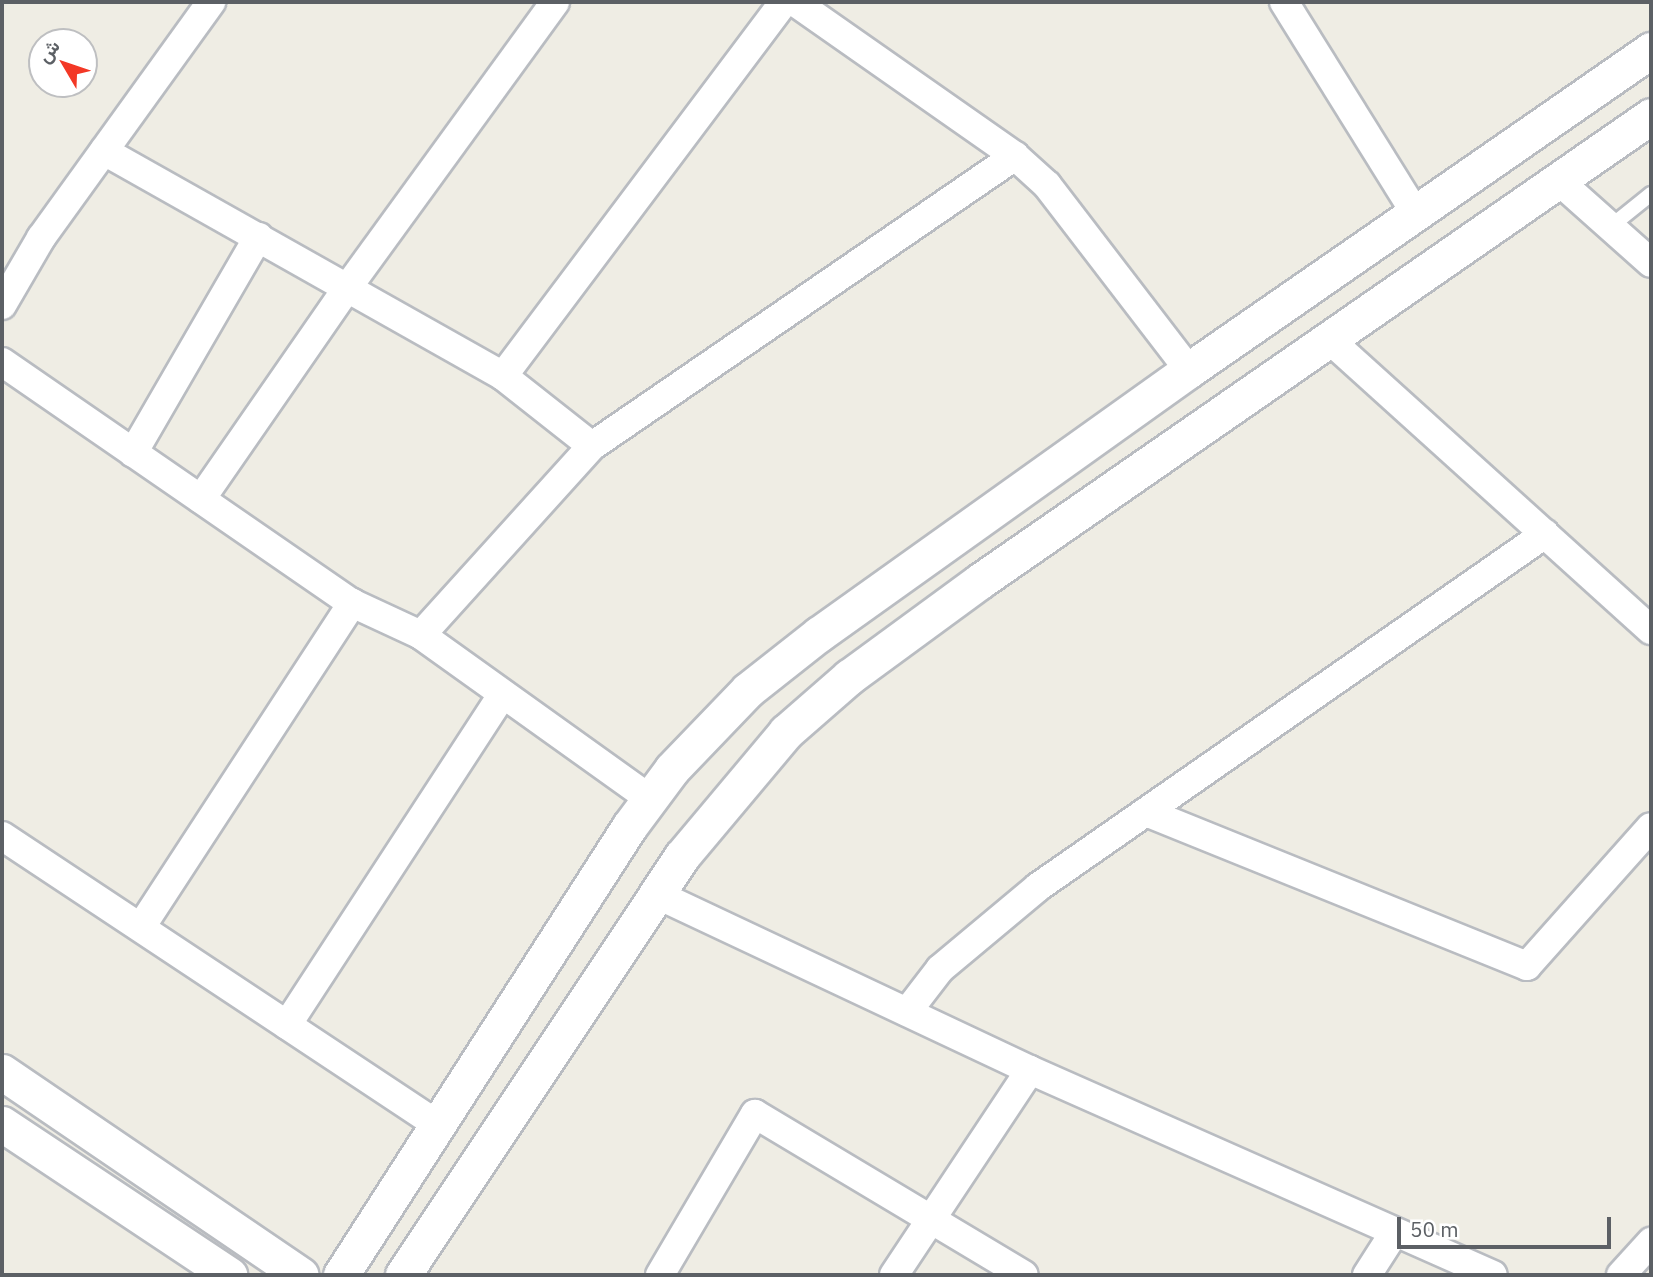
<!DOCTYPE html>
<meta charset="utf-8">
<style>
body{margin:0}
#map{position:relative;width:1653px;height:1277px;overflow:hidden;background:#efede4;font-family:"IBM Plex Sans",Vazirmatn,sans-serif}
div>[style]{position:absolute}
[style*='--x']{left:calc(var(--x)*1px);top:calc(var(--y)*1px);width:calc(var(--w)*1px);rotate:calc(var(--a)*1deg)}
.roads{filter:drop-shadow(2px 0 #b9bcc1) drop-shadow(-2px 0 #b9bcc1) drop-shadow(0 2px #b9bcc1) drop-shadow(0 -2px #b9bcc1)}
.service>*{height:14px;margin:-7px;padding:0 7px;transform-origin:7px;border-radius:7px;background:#fff}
.minor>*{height:28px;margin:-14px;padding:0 14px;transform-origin:14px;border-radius:14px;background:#fff}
.tertiary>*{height:35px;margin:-17.5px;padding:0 17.5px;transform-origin:17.5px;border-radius:17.5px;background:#fff}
span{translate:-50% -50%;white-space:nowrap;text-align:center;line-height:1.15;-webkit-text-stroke:5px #fff;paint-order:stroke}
.frame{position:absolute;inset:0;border:4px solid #5c6065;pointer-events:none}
.north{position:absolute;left:28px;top:28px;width:70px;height:70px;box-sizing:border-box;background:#fff;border:2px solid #bebfc1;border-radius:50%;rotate:309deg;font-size:19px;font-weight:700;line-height:28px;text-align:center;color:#5c6065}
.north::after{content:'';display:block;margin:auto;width:24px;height:32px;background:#f33826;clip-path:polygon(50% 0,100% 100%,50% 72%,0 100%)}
.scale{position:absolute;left:1397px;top:1217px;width:214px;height:32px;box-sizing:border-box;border:4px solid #5c6065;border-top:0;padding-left:9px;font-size:21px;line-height:24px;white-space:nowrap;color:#5c6065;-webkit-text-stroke:5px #fff;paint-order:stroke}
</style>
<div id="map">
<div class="roads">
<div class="service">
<div style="--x:1610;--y:227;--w:53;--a:-38.8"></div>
</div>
<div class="minor">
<div style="--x:795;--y:2;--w:269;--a:35"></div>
<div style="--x:1015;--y:156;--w:43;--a:42.2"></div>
<div style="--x:1047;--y:185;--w:233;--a:52.5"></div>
<div style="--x:1284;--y:2;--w:250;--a:58.1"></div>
<div style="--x:104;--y:151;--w:458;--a:29.4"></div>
<div style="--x:503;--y:376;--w:113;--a:38.2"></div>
<div style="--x:1559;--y:181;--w:123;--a:41.7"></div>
<div style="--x:2;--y:305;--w:78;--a:-59.8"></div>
<div style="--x:41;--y:238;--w:291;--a:-54.2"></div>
<div style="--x:1331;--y:341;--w:431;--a:42.1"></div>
<div style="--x:2;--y:362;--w:425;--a:34.6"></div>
<div style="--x:352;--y:603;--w:76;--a:24.9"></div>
<div style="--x:421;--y:635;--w:282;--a:35.6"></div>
<div style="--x:503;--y:376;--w:468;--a:-53.1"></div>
<div style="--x:133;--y:453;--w:250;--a:-59.9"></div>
<div style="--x:201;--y:499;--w:258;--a:-55.3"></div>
<div style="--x:348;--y:287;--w:352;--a:-54"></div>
<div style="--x:421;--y:635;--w:255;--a:-47.9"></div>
<div style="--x:592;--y:446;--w:513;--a:-34.43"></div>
<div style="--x:1146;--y:812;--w:411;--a:22"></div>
<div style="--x:1527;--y:966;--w:186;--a:-48.3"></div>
<div style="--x:2;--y:836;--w:523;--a:33.54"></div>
<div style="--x:656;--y:894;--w:413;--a:25.2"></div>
<div style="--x:1030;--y:1070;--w:506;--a:23.88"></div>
<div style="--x:141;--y:927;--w:387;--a:-56.9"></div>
<div style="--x:907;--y:1012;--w:54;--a:-52.5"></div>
<div style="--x:940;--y:969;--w:128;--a:-39.9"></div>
<div style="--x:1038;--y:887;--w:618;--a:-34.85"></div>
<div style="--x:287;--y:1025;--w:394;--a:-56.9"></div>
<div style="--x:660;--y:1275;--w:187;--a:-59.5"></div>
<div style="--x:755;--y:1114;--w:313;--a:30.9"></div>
<div style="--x:894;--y:1275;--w:246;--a:-56.4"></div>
<div style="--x:1367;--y:1275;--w:50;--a:-57.3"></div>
<div style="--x:1621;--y:1275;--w:45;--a:-47.7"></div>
</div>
<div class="tertiary">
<div style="--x:2;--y:1072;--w:361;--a:34.2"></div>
<div style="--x:2;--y:1124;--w:273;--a:33.6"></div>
<div style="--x:341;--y:1275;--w:533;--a:-57.26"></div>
<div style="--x:629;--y:827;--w:72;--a:-53.4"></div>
<div style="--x:672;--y:769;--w:110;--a:-46.1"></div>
<div style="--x:748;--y:690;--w:90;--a:-38.3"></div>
<div style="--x:819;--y:634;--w:455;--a:-35.5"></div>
<div style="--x:1189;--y:370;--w:562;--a:-34.71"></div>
<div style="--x:403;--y:1275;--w:503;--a:-56.34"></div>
<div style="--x:682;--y:856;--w:162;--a:-50"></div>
<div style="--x:786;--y:732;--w:84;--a:-41.1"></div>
<div style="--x:849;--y:677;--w:162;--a:-36.2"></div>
<div style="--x:980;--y:581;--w:816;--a:-34.72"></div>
</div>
</div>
<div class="frame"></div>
<div class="north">ش</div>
<div class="scale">50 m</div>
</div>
